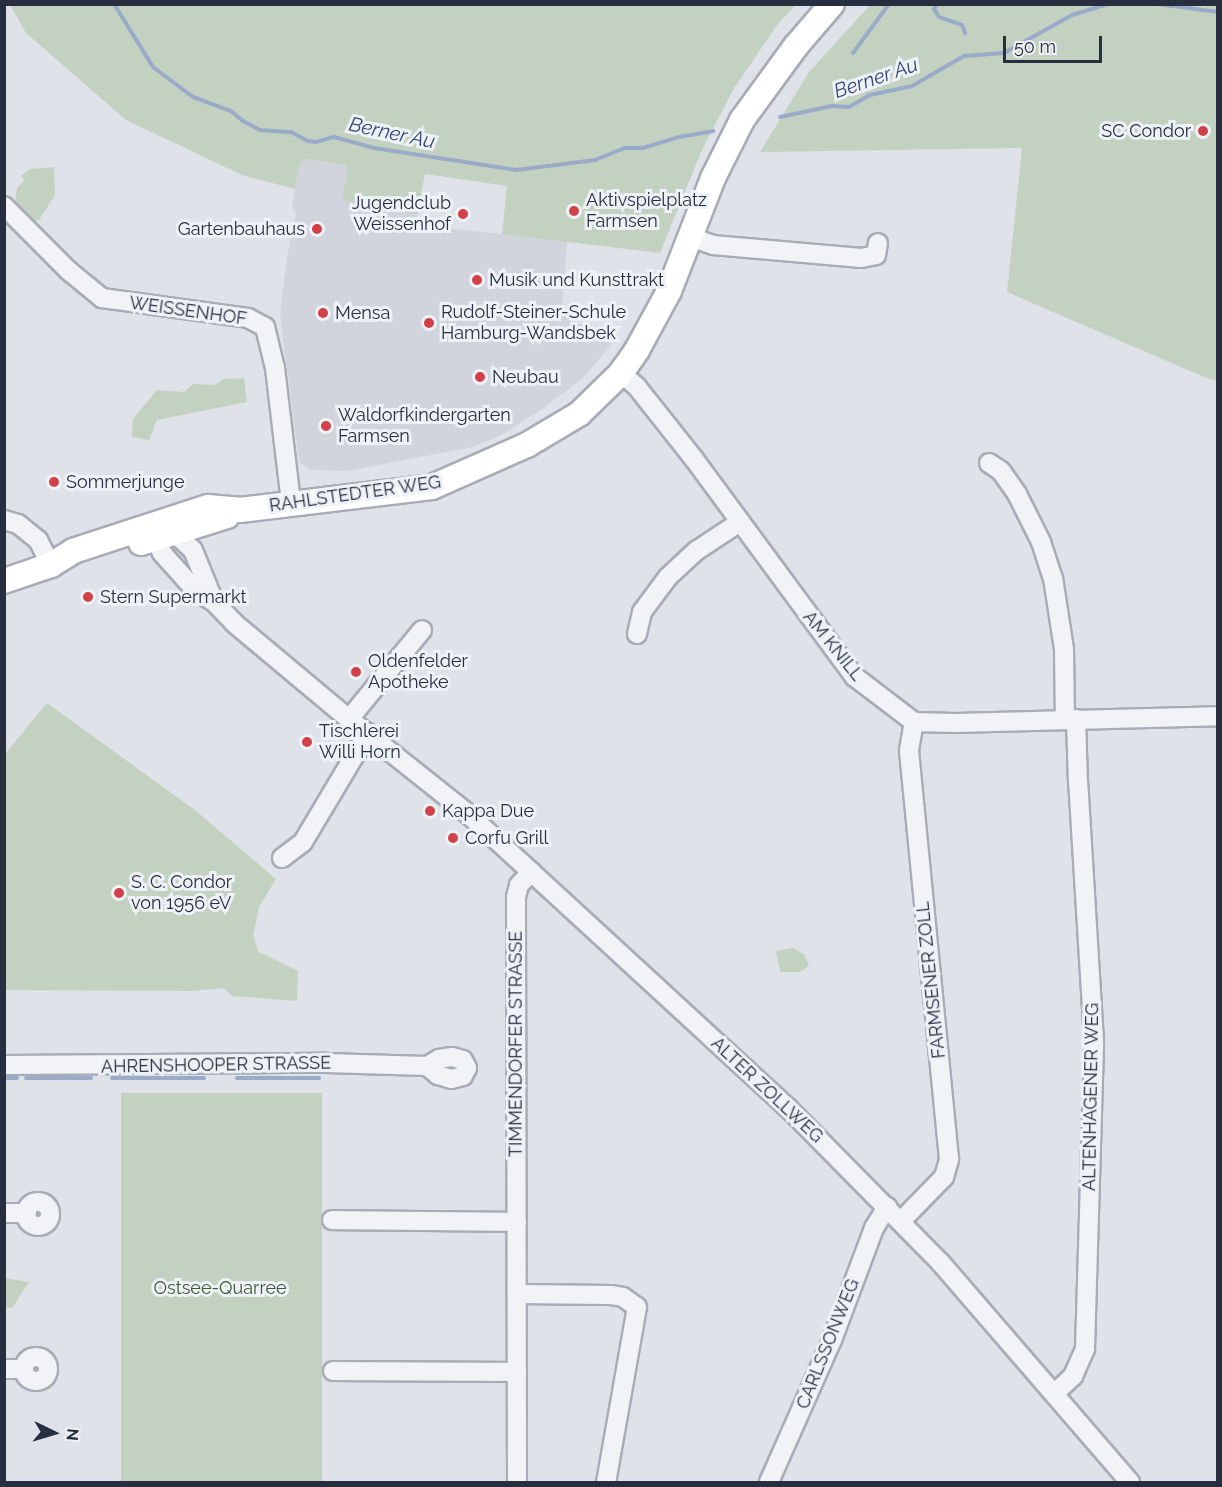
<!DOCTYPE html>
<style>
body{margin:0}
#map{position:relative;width:1222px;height:1487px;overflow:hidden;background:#dfe2e8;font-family:Raleway,sans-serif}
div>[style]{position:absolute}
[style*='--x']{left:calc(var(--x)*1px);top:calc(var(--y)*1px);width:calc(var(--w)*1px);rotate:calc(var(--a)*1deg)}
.built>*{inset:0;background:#d1d4dd}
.green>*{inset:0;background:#c3d2c0;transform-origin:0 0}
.stream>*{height:4px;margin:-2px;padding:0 2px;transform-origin:2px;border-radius:2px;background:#99abc9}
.roads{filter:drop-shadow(2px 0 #a8acb6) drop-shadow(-2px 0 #a8acb6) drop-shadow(0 2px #a8acb6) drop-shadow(0 -2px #a8acb6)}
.minor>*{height:18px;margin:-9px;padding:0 9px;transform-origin:9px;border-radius:9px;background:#f2f3f7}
.minor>.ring{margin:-9px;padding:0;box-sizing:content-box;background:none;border:18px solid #f2f3f7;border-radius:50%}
.major>*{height:24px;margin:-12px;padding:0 12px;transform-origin:12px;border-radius:12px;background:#fff}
.dots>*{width:16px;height:16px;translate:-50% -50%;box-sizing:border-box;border:3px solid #eef1f6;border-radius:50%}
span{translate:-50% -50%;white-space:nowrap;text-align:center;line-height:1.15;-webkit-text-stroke:6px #eef1f6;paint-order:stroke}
.poi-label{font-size:18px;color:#272e40}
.right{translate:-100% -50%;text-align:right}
.left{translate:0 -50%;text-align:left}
.street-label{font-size:18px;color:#272e40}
.park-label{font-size:18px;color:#385c35}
.water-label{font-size:20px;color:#314874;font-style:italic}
.frame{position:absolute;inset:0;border:6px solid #272e40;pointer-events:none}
.north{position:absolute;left:24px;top:1403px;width:60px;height:60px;-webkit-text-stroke:4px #eef1f6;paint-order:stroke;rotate:95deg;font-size:16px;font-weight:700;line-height:24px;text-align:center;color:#272e40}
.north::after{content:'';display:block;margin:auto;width:21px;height:27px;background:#272e40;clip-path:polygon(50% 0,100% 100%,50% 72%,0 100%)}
.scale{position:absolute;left:1003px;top:36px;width:99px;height:27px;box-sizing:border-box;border:3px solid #272e40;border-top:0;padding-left:8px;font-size:18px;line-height:21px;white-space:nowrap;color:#272e40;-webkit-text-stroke:4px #eef1f6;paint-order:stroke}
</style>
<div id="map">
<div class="built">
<div style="clip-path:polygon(308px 159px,346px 165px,347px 172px,342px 200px,417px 215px,416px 225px,567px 241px,562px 312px,612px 344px,583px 378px,544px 408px,503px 434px,473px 447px,347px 471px,310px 470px,299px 462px,280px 314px,287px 257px,296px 214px,292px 205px,300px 163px)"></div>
</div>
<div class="green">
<div style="clip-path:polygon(871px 4px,1217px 5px,1217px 381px,1204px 377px,1007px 292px,1022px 148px,760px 152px,809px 72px)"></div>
<div style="clip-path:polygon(10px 5px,796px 5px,777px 25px,733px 90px,701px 152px,660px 253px,502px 234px,507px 186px,425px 174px,417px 215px,342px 200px,347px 172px,346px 165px,308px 159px,300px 163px,295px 189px,242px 175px,126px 120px,26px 33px)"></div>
<div style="clip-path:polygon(54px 167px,55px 195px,39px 220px,35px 221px,15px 203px,17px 188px,24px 180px,21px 176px,30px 169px)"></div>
<div style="clip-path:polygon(244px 378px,247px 402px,157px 420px,149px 440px,132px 437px,133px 419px,157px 390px,184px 392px,193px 384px,215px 385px,224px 379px)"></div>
<div style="clip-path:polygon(47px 703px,195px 810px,276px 879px,259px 907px,253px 936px,259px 952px,298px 971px,297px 1001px,232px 996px,223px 988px,191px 991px,5px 990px,5px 754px)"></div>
<div style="clip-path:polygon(793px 948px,804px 954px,809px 966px,800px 972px,780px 972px,776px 951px)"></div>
<div style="left:121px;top:1093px;width:201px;height:389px"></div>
<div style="clip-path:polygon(4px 1278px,29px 1282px,12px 1308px,5px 1307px)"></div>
</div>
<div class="stream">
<div style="--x:114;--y:4;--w:74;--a:58.2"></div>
<div style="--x:153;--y:67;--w:50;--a:36.9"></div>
<div style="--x:193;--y:97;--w:40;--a:20.2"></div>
<div style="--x:231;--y:111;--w:16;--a:40"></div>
<div style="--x:243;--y:121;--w:19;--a:28"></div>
<div style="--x:260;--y:130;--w:31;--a:4"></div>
<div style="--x:291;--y:132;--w:19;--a:28"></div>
<div style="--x:308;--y:141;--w:8;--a:7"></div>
<div style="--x:316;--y:142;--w:19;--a:-16"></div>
<div style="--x:334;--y:137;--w:41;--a:15.4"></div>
<div style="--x:374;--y:148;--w:144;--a:8.8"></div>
<div style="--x:516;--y:170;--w:80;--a:-7.2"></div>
<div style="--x:595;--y:160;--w:31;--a:-22"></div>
<div style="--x:624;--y:148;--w:19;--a:0"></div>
<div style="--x:643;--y:148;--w:38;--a:-17"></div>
<div style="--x:679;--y:137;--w:35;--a:-10"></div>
<div style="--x:937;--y:4;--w:6;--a:121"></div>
<div style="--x:934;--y:9;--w:9;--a:58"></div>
<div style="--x:939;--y:17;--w:24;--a:19"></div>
<div style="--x:962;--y:25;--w:9;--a:69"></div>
<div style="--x:1157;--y:4;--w:62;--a:7.5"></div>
<div style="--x:853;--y:53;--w:61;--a:-53.7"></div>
<div style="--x:780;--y:117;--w:53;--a:-11.9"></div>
<div style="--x:832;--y:106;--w:17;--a:3"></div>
<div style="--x:849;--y:107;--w:24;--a:-30"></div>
<div style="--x:870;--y:95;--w:43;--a:-12.1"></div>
<div style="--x:912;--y:86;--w:60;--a:-30"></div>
<div style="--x:964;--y:56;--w:40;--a:-4.3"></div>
<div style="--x:1004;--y:53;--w:78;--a:-29.2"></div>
<div style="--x:1072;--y:15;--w:39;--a:-17"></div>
<div style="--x:4;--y:1078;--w:13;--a:0"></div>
<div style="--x:26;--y:1078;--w:65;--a:0"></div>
<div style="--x:112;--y:1078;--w:92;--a:0"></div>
<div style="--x:237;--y:1078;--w:82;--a:0"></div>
</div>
<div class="roads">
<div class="minor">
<div style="--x:4;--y:206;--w:92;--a:45"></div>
<div style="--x:69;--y:271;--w:43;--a:39.3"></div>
<div style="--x:102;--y:298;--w:147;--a:7.8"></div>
<div style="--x:248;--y:318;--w:19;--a:28"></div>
<div style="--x:265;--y:327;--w:42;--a:76.3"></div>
<div style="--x:275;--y:368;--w:136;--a:83.2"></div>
<div style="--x:690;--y:237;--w:24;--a:19"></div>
<div style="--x:713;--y:245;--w:149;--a:5"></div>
<div style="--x:861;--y:258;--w:15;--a:-11"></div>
<div style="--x:876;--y:255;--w:12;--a:-81"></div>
<div style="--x:621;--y:373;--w:21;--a:41"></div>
<div style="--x:637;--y:387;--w:92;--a:51.6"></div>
<div style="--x:694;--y:459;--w:271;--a:53.6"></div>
<div style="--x:855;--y:677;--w:74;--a:37.3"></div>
<div style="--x:914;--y:722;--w:41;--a:1.4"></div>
<div style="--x:955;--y:723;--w:263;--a:-1.5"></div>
<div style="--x:989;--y:463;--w:14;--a:34"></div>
<div style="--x:1001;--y:471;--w:28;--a:55"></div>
<div style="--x:1017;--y:494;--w:54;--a:63.4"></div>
<div style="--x:1041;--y:542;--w:38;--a:72"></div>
<div style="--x:1053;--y:578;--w:72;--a:81.2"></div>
<div style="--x:1064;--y:649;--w:70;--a:89.2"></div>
<div style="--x:4;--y:520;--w:15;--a:16"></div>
<div style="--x:18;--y:524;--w:26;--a:39"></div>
<div style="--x:38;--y:540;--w:28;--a:63"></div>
<div style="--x:167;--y:526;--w:35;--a:43"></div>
<div style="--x:193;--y:550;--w:56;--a:68"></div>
<div style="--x:150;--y:529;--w:27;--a:63"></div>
<div style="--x:162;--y:553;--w:52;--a:48.1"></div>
<div style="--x:197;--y:592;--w:20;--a:30"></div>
<div style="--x:214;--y:602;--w:29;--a:46"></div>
<div style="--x:234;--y:623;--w:150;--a:39.9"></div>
<div style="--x:349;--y:719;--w:151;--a:38.5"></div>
<div style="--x:467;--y:813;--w:436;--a:42.6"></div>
<div style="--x:788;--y:1108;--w:216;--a:45.4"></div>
<div style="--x:940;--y:1262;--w:291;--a:49.2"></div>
<div style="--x:637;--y:634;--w:23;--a:-77"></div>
<div style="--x:642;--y:612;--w:44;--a:-53.4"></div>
<div style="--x:668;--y:577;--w:38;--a:-43"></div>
<div style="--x:696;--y:551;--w:53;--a:-33.4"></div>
<div style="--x:349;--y:719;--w:115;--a:-50.6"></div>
<div style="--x:282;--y:858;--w:26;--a:-37"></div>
<div style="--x:303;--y:842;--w:127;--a:-59.2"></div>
<div style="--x:4;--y:1065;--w:322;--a:-0.4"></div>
<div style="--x:326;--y:1063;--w:101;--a:1.7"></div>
<div style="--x:427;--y:1066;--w:14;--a:-30"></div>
<div style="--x:439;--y:1059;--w:13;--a:-9"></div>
<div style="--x:452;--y:1057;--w:11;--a:15"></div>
<div style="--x:463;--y:1060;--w:9;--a:63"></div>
<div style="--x:467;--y:1068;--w:9;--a:117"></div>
<div style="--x:463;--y:1076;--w:12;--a:166"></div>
<div style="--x:451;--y:1079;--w:14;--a:-163"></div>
<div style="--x:438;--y:1075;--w:14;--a:-141"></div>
<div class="ring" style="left:26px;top:1202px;width:6px;height:6px"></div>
<div style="--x:4;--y:1213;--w:23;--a:0"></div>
<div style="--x:332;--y:1220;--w:185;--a:0.6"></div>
<div style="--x:901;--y:1221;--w:62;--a:-45.7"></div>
<div style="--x:944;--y:1177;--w:19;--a:-74"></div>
<div style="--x:949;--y:1159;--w:411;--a:-95.6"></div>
<div style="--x:909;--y:750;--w:28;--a:-80"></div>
<div style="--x:517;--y:1294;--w:94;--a:0.6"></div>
<div style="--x:611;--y:1295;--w:12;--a:9"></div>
<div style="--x:623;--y:1297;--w:17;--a:36"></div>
<div style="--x:637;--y:1307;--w:178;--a:100"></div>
<div class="ring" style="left:24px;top:1357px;width:6px;height:6px"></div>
<div style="--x:4;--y:1369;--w:20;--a:0"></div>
<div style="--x:333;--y:1371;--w:184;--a:0.3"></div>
<div style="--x:1055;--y:1393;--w:25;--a:-43"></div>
<div style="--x:1073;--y:1376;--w:30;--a:-66"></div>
<div style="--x:1085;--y:1349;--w:308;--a:-88.3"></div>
<div style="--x:1094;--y:1041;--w:258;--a:-93.5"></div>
<div style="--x:1078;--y:783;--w:64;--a:-91.8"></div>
<div style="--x:517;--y:1482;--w:585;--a:-90.1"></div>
<div style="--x:516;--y:897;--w:12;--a:-76"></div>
<div style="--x:519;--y:885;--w:18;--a:-47"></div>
<div style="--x:769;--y:1482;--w:155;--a:-66.1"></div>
<div style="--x:832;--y:1340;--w:120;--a:-69.4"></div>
<div style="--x:874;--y:1228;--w:25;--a:-58"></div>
</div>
<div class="major">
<div style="--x:141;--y:543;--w:90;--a:-17.4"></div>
<div style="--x:4;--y:581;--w:50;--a:-18.8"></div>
<div style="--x:51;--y:565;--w:26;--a:-32"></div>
<div style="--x:73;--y:551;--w:142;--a:-18.1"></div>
<div style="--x:208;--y:507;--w:32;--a:5"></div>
<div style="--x:240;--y:510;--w:193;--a:-6.8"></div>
<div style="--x:432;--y:487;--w:104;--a:-23.9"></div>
<div style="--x:527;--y:445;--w:61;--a:-30.8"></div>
<div style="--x:579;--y:414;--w:59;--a:-44.3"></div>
<div style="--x:621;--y:373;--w:28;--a:-55"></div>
<div style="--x:637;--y:350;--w:67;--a:-61.5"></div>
<div style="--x:669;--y:291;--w:121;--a:-68.7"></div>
<div style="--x:713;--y:178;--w:65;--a:-63.4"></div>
<div style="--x:742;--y:120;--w:92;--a:-53.9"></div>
<div style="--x:796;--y:46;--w:55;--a:-49.4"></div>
</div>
</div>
<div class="dots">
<div style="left:1203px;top:131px;background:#d04148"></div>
<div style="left:574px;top:211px;background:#d04148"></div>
<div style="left:463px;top:214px;background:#d04148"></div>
<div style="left:317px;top:229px;background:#d04148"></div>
<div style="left:477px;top:280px;background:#d04148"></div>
<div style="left:323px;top:313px;background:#d04148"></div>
<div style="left:429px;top:323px;background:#d04148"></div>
<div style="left:480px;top:377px;background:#d04148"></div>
<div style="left:326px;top:426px;background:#d04148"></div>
<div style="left:54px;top:482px;background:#d04148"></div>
<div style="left:88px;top:597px;background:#d04148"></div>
<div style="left:356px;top:672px;background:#d04148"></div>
<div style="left:307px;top:742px;background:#d04148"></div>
<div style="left:430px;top:811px;background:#d04148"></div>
<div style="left:453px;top:838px;background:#d04148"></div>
<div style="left:119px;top:893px;background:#d04148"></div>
</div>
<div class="poi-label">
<span class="right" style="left:1191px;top:131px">SC Condor</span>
<span class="left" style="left:586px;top:211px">Aktivspielplatz<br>Farmsen</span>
<span class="right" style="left:451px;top:214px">Jugendclub<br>Weissenhof</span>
<span class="right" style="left:305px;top:229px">Gartenbauhaus</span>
<span class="left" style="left:489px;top:280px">Musik und Kunsttrakt</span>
<span class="left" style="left:335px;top:313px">Mensa</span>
<span class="left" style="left:441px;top:323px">Rudolf-Steiner-Schule<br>Hamburg-Wandsbek</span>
<span class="left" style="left:492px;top:377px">Neubau</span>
<span class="left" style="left:338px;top:426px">Waldorfkindergarten<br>Farmsen</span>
<span class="left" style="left:66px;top:482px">Sommerjunge</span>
<span class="left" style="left:100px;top:597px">Stern Supermarkt</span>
<span class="left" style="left:368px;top:672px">Oldenfelder<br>Apotheke</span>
<span class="left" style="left:319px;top:742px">Tischlerei<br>Willi Horn</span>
<span class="left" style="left:442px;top:811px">Kappa Due</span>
<span class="left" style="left:465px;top:838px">Corfu Grill</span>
<span class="left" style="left:131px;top:893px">S. C. Condor<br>von 1956 eV</span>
</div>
<div class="street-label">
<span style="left:188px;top:311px;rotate:8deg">WEISSENHOF</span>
<span style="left:355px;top:494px;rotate:-8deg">RAHLSTEDTER WEG</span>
<span style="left:833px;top:646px;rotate:51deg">AM KNILL</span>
<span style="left:931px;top:980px;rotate:-96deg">FARMSENER ZOLL</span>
<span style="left:516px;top:1044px;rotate:-90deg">TIMMENDORFER STRASSE</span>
<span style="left:216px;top:1065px;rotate:-1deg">AHRENSHOOPER STRASSE</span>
<span style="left:767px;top:1090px;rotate:43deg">ALTER ZOLLWEG</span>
<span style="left:1091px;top:1097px;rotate:-89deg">ALTENHAGENER WEG</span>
<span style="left:828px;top:1344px;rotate:-68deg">CARLSSONWEG</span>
</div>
<div class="park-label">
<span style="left:220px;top:1288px">Ostsee-Quarree</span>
</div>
<div class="water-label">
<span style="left:876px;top:78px;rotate:-19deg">Berner Au</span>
<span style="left:392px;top:133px;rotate:12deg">Berner Au</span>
</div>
<div class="frame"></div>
<div class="north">N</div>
<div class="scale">50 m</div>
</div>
